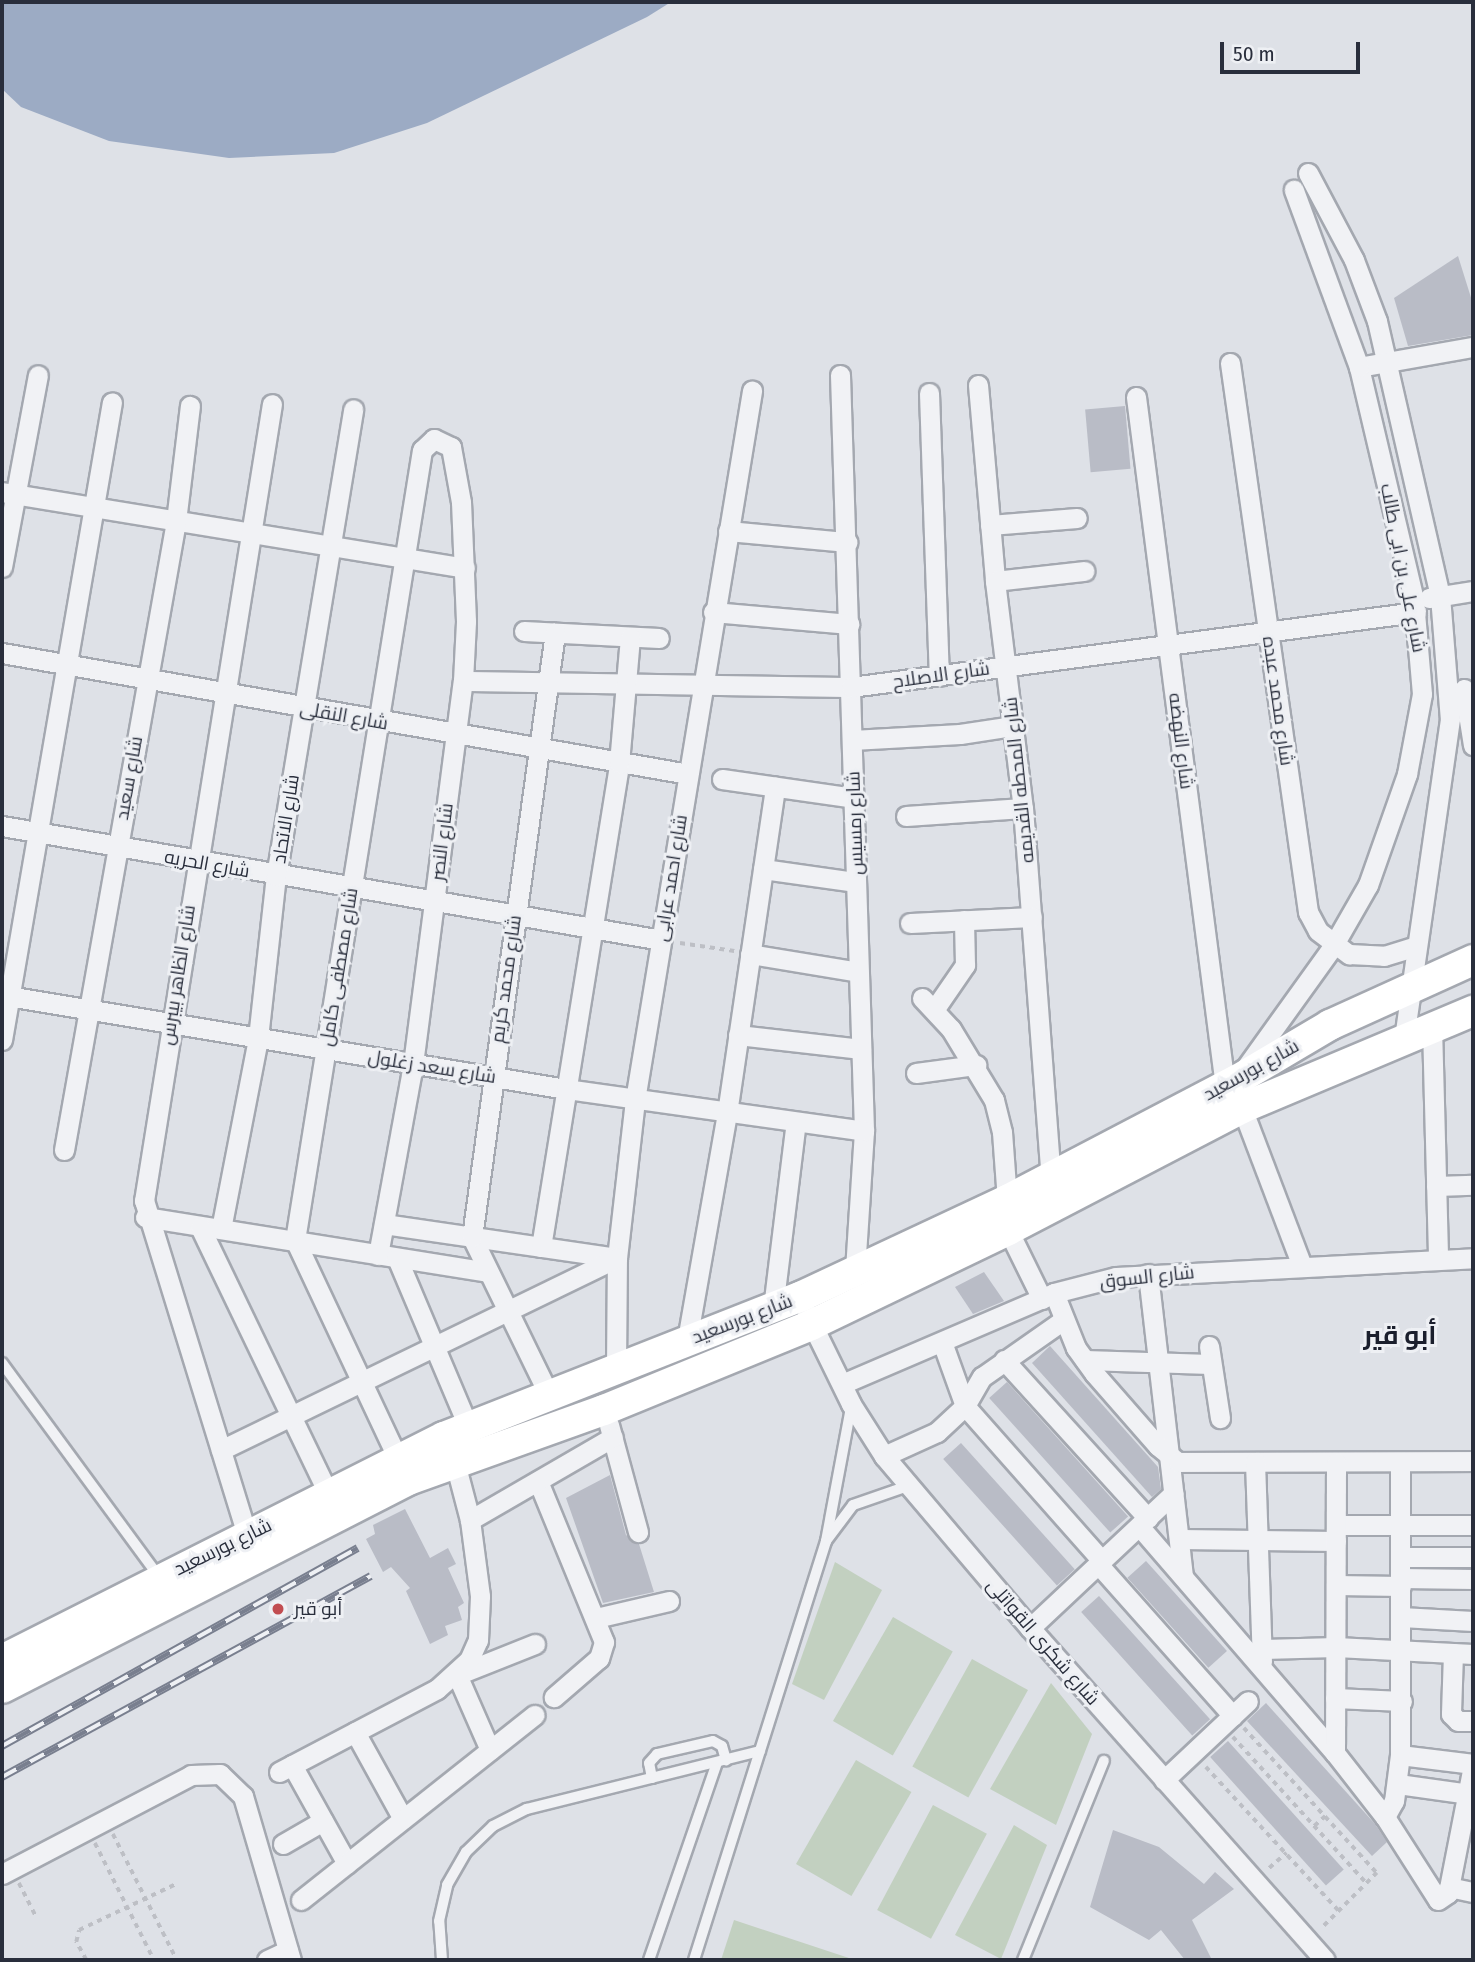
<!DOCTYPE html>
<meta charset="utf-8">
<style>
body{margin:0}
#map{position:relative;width:1475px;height:1962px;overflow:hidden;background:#dee1e7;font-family:"Fira Sans Condensed",Cairo,sans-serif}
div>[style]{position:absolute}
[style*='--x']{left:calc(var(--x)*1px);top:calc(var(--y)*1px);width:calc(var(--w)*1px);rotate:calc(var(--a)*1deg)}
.green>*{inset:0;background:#c2d0c0;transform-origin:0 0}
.water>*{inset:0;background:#9cabc4}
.building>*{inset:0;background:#b9bcc6;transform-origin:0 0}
.path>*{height:3.5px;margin-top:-1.75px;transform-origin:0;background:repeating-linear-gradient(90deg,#bdbfc5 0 5px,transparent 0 10px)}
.roads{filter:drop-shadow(2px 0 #a4a8b0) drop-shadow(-2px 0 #a4a8b0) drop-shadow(0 2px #a4a8b0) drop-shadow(0 -2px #a4a8b0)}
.lane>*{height:10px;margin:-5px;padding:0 5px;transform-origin:5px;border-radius:5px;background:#f1f2f5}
.street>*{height:19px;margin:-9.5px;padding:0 9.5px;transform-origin:9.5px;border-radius:9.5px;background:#f1f2f5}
.primary>*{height:30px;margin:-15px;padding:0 15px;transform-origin:15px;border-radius:15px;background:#fff}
.rail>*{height:8px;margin-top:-4px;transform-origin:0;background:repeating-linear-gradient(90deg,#eef0f4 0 16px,#797f8f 0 32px);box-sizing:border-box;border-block:2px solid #797f8f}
.dots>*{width:19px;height:19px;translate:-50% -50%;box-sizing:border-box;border:4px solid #eef0f4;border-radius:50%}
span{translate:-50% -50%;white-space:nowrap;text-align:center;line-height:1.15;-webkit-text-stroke:6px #eef0f4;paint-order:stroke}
.street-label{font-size:19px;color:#292e3c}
.poi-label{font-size:19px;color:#292e3c}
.left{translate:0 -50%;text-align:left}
.district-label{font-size:26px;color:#1b1f2d;font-weight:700}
.frame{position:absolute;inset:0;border:4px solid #292e3c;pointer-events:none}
.scale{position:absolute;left:1220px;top:42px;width:140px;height:32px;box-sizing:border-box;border:4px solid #292e3c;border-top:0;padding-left:9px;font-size:21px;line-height:24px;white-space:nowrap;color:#292e3c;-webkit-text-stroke:5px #eef0f4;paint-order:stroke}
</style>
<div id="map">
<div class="green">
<div style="clip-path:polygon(835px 1562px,882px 1590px,824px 1700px,792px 1684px)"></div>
<div style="left:893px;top:1617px;width:69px;height:120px;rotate:30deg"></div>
<div style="left:972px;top:1659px;width:64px;height:123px;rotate:29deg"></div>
<div style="clip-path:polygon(1051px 1683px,1092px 1734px,1056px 1825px,990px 1789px)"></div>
<div style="left:856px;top:1760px;width:64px;height:120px;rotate:30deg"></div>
<div style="left:933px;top:1805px;width:61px;height:119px;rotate:28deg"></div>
<div style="clip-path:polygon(1014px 1825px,1047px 1845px,1001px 1959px,955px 1935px)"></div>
<div style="clip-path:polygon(734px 1920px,855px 1960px,721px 1960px)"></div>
</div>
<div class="water">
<div style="clip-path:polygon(2px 2px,671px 2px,647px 17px,427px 123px,334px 153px,229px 158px,109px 141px,21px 107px,2px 89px)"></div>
</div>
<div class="building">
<div style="clip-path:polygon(1458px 256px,1473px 304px,1473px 335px,1408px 346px,1394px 298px)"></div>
<div style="left:1125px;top:406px;width:63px;height:40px;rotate:85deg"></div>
<div style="clip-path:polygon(984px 1272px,1004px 1301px,973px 1314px,955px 1287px)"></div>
<div style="clip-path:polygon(1050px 1346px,1158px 1467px,1161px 1489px,1152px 1497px,1032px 1363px)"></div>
<div style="left:1007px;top:1382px;width:181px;height:24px;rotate:48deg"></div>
<div style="left:961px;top:1443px;width:170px;height:24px;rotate:48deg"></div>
<div style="clip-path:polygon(610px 1475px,626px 1535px,639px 1544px,654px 1592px,603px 1603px,566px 1498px)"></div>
<div style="clip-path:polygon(405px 1509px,430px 1558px,448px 1548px,456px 1564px,448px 1568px,464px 1603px,458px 1607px,462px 1620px,445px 1626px,448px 1635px,430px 1644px,406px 1591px,410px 1588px,391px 1567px,383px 1572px,366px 1539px,375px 1534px,373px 1525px)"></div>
<div style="left:1146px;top:1561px;width:121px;height:25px;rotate:48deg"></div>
<div style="left:1099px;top:1596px;width:166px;height:24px;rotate:48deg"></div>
<div style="clip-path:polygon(1266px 1703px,1375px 1824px,1387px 1842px,1372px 1856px,1247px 1721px)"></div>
<div style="left:1228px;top:1741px;width:173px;height:24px;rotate:48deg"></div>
<div style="clip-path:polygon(1113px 1830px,1159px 1847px,1204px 1884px,1215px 1872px,1234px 1889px,1192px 1920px,1212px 1960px,1185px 1960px,1161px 1930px,1149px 1940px,1090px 1907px)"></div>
</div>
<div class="path">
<div style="--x:680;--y:943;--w:55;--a:8.4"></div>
<div style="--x:1244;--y:1728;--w:197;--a:47.5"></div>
<div style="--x:1377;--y:1873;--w:78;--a:135"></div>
<div style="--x:1233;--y:1737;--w:200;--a:47.6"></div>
<div style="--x:1206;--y:1767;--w:197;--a:47.3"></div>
<div style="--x:1314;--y:1826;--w:15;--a:-42"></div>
<div style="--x:113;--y:1834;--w:141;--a:63.1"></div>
<div style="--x:95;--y:1843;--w:131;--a:63.2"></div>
<div style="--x:1269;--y:1868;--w:23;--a:-41"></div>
<div style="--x:19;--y:1883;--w:37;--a:63"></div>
<div style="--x:15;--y:1960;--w:12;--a:0"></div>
<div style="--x:86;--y:1960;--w:21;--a:-119"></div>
<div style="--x:76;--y:1942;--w:12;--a:-76"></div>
<div style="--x:79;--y:1930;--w:107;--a:-25.4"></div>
</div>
<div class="roads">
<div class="lane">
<div style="--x:2;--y:1363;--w:265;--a:53.7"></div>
<div style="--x:826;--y:1541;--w:135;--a:-79.4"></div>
<div style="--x:652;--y:1778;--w:15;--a:-101"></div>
<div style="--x:649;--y:1763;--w:12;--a:-48"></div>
<div style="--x:657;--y:1754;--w:57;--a:-13.1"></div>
<div style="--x:713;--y:1741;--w:10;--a:29"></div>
<div style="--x:722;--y:1746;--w:15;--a:74"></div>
<div style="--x:442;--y:1960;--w:39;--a:-94"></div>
<div style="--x:439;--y:1921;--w:37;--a:-77"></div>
<div style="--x:447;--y:1885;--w:38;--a:-60"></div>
<div style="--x:466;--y:1852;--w:37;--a:-44"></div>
<div style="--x:493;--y:1826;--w:38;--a:-27"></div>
<div style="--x:527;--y:1809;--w:240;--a:-14"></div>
<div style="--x:649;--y:1960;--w:209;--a:-71"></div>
<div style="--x:694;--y:1960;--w:439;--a:-72.5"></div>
<div style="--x:826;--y:1541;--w:45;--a:-53.1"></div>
<div style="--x:853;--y:1505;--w:58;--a:-19.1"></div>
<div style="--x:1023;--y:1960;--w:215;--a:-67.9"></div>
</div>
<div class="street">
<div style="--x:1308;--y:173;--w:98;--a:62.1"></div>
<div style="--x:1354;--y:260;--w:65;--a:69.3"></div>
<div style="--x:1377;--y:321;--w:282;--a:77.1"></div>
<div style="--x:1440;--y:596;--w:123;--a:85.4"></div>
<div style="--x:1450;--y:719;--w:321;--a:98.2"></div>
<div style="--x:1230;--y:363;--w:555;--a:81.91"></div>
<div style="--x:1308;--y:912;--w:21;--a:62"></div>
<div style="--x:1318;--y:931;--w:39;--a:37"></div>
<div style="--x:1349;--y:954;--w:35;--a:3"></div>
<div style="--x:1384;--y:956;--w:31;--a:-17"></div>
<div style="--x:1359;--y:367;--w:116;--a:-10"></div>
<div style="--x:840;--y:375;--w:756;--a:88.18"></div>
<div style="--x:864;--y:1131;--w:139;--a:93.7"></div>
<div style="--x:978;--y:385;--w:197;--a:85"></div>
<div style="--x:995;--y:581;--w:229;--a:83"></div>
<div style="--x:1023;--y:808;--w:370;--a:85.7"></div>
<div style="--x:929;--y:393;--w:283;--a:88"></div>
<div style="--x:1136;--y:397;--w:695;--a:82.64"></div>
<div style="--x:2;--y:492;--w:469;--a:9.3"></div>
<div style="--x:990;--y:525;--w:87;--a:-4.6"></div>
<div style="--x:728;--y:531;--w:120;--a:5.3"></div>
<div style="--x:2;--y:567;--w:195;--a:-79.4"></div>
<div style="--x:995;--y:581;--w:90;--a:-6.4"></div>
<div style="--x:1429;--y:598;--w:45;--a:-9"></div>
<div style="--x:713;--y:612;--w:137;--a:5"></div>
<div style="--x:524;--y:631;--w:135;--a:3"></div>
<div style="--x:2;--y:653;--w:697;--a:10"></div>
<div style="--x:463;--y:681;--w:388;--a:0.9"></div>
<div style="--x:851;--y:687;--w:570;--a:-7.56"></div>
<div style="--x:1464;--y:689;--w:57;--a:80.9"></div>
<div style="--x:852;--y:740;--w:108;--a:-3.2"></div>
<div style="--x:960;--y:734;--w:54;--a:-8.6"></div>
<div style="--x:722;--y:779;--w:133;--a:8.2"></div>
<div style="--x:906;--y:816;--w:117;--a:-3.9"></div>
<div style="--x:2;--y:826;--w:669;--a:9.81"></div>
<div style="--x:763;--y:869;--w:94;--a:8"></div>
<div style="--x:910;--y:923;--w:122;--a:-2.8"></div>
<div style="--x:750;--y:954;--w:110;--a:9.4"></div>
<div style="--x:2;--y:995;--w:572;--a:9.46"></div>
<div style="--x:566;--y:1089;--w:301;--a:8"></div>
<div style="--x:922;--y:998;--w:42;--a:46.9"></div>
<div style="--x:951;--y:1029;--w:83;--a:58.8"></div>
<div style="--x:994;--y:1100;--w:33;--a:76"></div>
<div style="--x:1002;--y:1132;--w:68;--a:85.8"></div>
<div style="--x:934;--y:1010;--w:55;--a:-55.4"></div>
<div style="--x:965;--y:965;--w:45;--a:-91.3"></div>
<div style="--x:1432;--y:1026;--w:234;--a:88.5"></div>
<div style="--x:738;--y:1035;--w:124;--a:6.5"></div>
<div style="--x:2;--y:1040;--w:647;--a:-80.22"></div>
<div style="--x:1244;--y:1070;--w:153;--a:-54.3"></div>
<div style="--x:1333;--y:946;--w:70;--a:-60.2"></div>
<div style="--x:1368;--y:885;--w:118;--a:-70.6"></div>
<div style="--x:1407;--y:774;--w:81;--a:-79.4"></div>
<div style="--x:1422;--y:694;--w:94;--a:-94.9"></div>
<div style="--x:1414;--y:600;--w:239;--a:-103.3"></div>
<div style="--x:1359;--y:367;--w:189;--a:-110.2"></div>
<div style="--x:916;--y:1073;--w:61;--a:-7.6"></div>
<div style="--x:1242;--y:1108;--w:169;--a:69.2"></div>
<div style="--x:64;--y:1150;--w:639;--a:-79.9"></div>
<div style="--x:176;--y:521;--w:116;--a:-83.1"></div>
<div style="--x:1436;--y:1186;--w:37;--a:-2"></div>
<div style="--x:145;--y:1217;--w:347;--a:9.1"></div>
<div style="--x:384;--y:1224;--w:235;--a:8.3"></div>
<div style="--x:200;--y:1227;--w:297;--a:64.3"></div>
<div style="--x:221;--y:1229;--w:195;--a:-79"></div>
<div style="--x:258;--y:1038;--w:163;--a:-83.7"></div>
<div style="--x:276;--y:876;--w:473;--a:-80.6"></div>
<div style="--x:1008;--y:1230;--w:77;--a:63.8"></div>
<div style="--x:541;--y:1247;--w:490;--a:-80.8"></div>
<div style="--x:619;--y:763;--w:126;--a:-85"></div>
<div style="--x:378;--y:1255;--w:194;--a:-79.6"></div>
<div style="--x:413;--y:1064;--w:386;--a:-82.6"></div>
<div style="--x:463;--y:681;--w:60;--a:-87.1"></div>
<div style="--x:466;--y:621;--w:119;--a:-92.4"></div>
<div style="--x:461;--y:502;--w:56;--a:-100.3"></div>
<div style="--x:451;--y:447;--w:19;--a:-155"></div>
<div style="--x:434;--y:439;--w:16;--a:137"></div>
<div style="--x:422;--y:450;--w:800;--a:99.13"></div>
<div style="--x:295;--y:1240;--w:253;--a:64.8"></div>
<div style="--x:397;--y:1258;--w:182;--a:67.1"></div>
<div style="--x:1148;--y:1274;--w:304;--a:83.4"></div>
<div style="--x:1054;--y:1293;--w:59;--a:68.2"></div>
<div style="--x:1076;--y:1348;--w:31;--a:54"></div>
<div style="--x:1094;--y:1373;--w:97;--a:48.8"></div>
<div style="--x:1158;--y:1446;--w:26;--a:39"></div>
<div style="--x:1178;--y:1462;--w:295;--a:-0.2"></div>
<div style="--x:773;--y:1308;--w:187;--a:-83"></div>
<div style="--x:807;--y:1314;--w:100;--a:63.9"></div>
<div style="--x:851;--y:1404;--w:62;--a:57.6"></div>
<div style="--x:884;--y:1456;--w:226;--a:49.7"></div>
<div style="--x:1030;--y:1628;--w:444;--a:48.4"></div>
<div style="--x:687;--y:1340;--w:230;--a:-80"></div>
<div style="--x:727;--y:1113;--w:330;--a:-81.6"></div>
<div style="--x:942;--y:1342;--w:68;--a:70.2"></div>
<div style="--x:965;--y:1406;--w:207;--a:48.5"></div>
<div style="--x:1209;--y:1346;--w:73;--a:81.3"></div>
<div style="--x:1004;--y:1360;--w:214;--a:47.7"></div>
<div style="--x:1085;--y:1360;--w:125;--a:1.8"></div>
<div style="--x:616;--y:1368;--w:110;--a:-89.5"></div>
<div style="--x:617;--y:1258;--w:159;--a:-83.5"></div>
<div style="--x:635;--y:1100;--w:719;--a:-80.63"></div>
<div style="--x:842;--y:1384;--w:231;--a:-23.2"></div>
<div style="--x:1054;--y:1293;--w:64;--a:-14.5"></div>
<div style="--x:1116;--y:1277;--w:358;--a:-3"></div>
<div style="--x:548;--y:1393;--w:174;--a:-116"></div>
<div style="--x:472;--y:1237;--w:610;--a:-82.18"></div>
<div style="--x:609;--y:1425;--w:111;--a:74.8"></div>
<div style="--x:221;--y:1450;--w:440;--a:-25.9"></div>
<div style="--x:884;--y:1456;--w:58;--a:-24.4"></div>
<div style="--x:937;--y:1432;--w:38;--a:-43"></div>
<div style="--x:965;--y:1406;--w:34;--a:-60"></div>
<div style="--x:982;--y:1377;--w:98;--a:-35"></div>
<div style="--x:1255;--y:1462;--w:200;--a:88"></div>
<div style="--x:538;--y:1481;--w:174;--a:67.7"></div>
<div style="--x:604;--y:1642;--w:17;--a:107"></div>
<div style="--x:599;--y:1658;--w:60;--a:139.1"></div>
<div style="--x:470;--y:1520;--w:165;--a:-30.1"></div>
<div style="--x:1336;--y:1525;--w:137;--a:0"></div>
<div style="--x:1139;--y:1526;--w:300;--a:49.2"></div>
<div style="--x:1335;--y:1753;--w:81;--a:52"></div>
<div style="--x:1385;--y:1817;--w:98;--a:57.4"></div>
<div style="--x:1438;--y:1900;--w:12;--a:-35"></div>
<div style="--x:1448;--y:1893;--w:129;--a:-78.9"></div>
<div style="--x:247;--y:1535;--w:350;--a:-107.1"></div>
<div style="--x:144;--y:1201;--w:807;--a:-80.88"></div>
<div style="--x:1180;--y:1539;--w:156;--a:0.7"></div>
<div style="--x:1401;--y:1557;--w:72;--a:0"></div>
<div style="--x:1098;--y:1564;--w:203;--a:48.4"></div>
<div style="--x:1401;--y:1578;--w:72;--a:0.8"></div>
<div style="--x:1336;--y:1585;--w:65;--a:0.9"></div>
<div style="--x:1401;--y:1617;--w:72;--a:3.2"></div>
<div style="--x:596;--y:1618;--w:75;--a:-13.1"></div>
<div style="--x:1030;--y:1628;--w:197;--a:-43.2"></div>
<div style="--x:1263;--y:1649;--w:73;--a:-1.6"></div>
<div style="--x:1336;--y:1647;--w:137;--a:2.9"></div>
<div style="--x:1453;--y:1653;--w:61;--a:91.9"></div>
<div style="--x:1451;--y:1714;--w:10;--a:45"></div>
<div style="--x:1458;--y:1721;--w:15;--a:0"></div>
<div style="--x:1335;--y:1698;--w:67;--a:2.6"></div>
<div style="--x:355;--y:1732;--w:99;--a:61.1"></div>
<div style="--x:490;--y:1750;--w:82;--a:-113.7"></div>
<div style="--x:457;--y:1675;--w:84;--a:-21.7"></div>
<div style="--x:1335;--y:1753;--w:290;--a:-89.8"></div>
<div style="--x:1400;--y:1755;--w:74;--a:7"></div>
<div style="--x:292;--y:1765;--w:113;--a:60.9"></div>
<div style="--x:279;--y:1772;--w:178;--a:-27.7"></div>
<div style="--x:437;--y:1689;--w:43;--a:-42.2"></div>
<div style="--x:469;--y:1660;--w:22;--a:-66"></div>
<div style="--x:478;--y:1640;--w:44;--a:-87.4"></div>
<div style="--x:480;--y:1596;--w:77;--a:-97.5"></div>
<div style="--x:470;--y:1520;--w:67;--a:-104.7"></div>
<div style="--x:1164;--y:1780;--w:115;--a:-43.2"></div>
<div style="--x:1398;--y:1784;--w:72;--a:8"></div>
<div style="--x:1385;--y:1817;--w:18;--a:-61"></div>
<div style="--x:1394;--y:1801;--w:46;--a:-82.6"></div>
<div style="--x:1400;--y:1755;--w:293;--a:-90"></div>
<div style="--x:283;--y:1844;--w:46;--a:-29.9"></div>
<div style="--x:2;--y:1874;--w:213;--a:-27.6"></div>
<div style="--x:191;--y:1775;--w:29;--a:-2"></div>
<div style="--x:220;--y:1774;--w:32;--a:44"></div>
<div style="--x:243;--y:1796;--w:171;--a:73.7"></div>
<div style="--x:1449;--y:1887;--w:25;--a:12"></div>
<div style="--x:301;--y:1900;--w:298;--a:-38.4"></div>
<div style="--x:267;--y:1960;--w:23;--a:-25"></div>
</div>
<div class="primary">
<div style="--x:2;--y:1660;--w:495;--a:-26.8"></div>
<div style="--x:444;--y:1437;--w:383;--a:-21.5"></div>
<div style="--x:800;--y:1297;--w:229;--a:-25.1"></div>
<div style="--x:1007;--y:1200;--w:259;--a:-27.6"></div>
<div style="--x:1237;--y:1080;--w:108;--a:-30.6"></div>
<div style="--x:1330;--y:1025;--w:157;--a:-24.4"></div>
<div style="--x:2;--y:1688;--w:456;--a:-27.1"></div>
<div style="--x:408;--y:1480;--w:208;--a:-19.7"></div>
<div style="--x:604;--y:1410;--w:224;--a:-22.3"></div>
<div style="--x:811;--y:1325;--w:219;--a:-25.7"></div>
<div style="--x:1008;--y:1230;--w:264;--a:-27.5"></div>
<div style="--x:1242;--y:1108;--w:251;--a:-22.8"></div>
</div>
</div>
<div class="rail">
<div style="--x:2;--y:1746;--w:407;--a:-29.1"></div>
<div style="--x:2;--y:1777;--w:420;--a:-28.6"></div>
</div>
<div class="dots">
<div style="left:278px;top:1609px;background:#c24d51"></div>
</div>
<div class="street-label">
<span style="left:1403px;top:568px;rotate:79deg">شارع على بن ابى طالب</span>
<span style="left:941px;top:675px;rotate:-8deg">شارع الاصلاح</span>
<span style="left:1278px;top:701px;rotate:82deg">شارع محمد عبده</span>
<span style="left:344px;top:716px;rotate:10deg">شارع النقلى</span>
<span style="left:1181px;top:741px;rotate:83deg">شارع النهضه</span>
<span style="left:129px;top:778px;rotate:-80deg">شارع سعيد</span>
<span style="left:1019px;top:780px;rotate:-96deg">شارع المحطه القديمه</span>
<span style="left:286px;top:819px;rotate:-81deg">شارع الاتحاد</span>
<span style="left:855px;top:823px;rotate:-92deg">شارع رمسيس</span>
<span style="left:442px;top:842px;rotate:-83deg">شارع النصر</span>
<span style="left:207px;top:864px;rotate:10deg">شارع الحريه</span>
<span style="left:671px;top:878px;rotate:-81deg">شارع احمد عرابى</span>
<span style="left:339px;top:967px;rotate:-81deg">شارع مصطفى كامل</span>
<span style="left:178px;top:975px;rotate:-81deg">شارع الظاهر بيبرس</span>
<span style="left:506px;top:979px;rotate:-82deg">شارع محمد كريم</span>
<span style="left:432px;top:1067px;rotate:9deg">شارع سعد زغلول</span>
<span style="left:1251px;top:1070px;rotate:-29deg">شارع بورسعيد</span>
<span style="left:1147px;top:1277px;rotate:-6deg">شارع السوق</span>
<span style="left:742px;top:1319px;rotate:-21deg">شارع بورسعيد</span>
<span style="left:223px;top:1547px;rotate:-26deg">شارع بورسعيد</span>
<span style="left:1043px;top:1642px;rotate:49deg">شارع شكرى القواتلى</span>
</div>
<div class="poi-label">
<span class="left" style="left:294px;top:1609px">أبو قير</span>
</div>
<div class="district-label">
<span style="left:1400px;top:1336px">أبو قير</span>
</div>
<div class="frame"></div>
<div class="scale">50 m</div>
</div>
